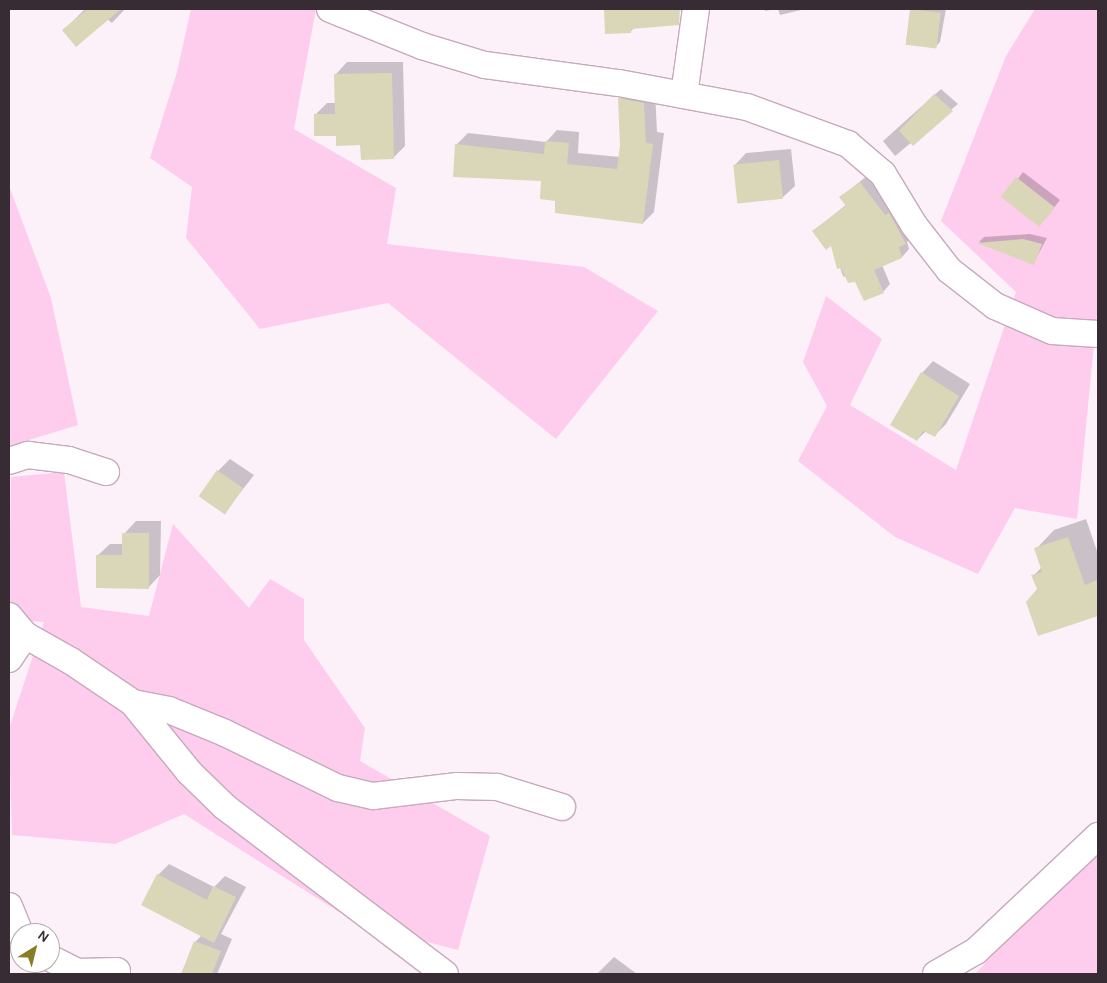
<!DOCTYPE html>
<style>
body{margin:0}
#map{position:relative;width:1107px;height:983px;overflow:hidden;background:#fdf1f9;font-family:Karla,sans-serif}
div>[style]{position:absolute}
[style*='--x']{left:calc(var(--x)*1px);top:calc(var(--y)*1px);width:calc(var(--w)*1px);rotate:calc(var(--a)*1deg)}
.green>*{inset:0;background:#feccec}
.shadow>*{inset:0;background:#0003}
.building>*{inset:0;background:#d9d7b7;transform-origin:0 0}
.roads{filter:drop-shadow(1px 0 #c7a9bc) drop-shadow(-1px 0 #c7a9bc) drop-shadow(0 1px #c7a9bc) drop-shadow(0 -1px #c7a9bc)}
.minor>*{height:26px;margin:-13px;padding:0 13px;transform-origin:13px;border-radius:13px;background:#fff}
span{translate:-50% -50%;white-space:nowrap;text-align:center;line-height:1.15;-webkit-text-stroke:4.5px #fff;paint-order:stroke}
.frame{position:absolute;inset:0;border:10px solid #372c33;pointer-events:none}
.north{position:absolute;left:10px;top:923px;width:50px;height:50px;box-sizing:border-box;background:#fff;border:1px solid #afabad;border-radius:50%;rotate:36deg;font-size:14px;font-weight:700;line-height:20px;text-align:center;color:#372c33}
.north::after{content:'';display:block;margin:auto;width:18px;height:22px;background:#867d24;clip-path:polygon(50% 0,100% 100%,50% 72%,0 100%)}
</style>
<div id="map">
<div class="green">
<div style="clip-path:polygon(191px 9px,316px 9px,294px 129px,396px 188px,387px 244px,584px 267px,658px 311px,556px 439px,388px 303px,260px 329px,186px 238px,192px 187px,150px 158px,177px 72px)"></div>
<div style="clip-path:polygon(1035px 9px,1098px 9px,1098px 304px,1077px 519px,1015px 508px,978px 574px,895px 537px,798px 461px,827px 406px,803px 362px,826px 296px,882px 339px,850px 405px,956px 470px,1016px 292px,941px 221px,1006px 56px)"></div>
<div style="clip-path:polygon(9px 186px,51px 298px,78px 425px,9px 446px)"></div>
<div style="clip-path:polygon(64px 472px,81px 607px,149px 616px,173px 524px,249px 608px,270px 579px,304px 599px,304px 640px,365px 728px,360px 761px,490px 836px,458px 950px,358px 924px,184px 814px,115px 844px,12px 835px,9px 729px,44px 622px,9px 620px,11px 477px)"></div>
<div style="clip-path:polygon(1098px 840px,1098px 974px,975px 974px)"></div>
</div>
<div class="shadow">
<div style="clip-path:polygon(85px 9px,125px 9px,112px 23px,107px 19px,64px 30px)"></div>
<div style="clip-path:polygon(605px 9px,673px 9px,673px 16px,635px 27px,630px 32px,606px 32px)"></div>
<div style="clip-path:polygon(765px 9px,776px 9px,765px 11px)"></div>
<div style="clip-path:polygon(778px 9px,805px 9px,780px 15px)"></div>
<div style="clip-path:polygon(911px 9px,946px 9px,940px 42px,934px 48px,906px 43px)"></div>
<div style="clip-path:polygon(347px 62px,403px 62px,405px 146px,393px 158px,337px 135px,316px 114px,327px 103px,336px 103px,336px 74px)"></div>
<div style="clip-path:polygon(631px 88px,655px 92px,657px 132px,664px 133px,654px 212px,643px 223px,556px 199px,543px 180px,454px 176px,457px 144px,468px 133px,546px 142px,557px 130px,579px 132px,578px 153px,620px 157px,620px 99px)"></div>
<div style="clip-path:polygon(941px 89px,958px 104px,895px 156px,883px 141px)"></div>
<div style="clip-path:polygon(791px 149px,795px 186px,782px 198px,734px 166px,746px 153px)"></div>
<div style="clip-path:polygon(1023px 172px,1060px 200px,1046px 218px,1004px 197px)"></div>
<div style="clip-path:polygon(868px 175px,913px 236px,907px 242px,909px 249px,902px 257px,882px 265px,890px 284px,883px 292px,843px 276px,832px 244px,813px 231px,846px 205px,841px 197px)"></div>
<div style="clip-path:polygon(1030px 234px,1047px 238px,1033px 264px,979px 242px,984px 237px)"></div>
<div style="clip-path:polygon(933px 361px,970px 384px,946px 424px,934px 436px,926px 431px,917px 440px,922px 373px)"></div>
<div style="clip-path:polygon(230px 459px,254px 475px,225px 512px,218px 471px)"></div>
<div style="clip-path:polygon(1086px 519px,1098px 554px,1098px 615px,1039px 635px,1038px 590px,1033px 576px,1042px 567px,1036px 549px,1054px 530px)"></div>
<div style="clip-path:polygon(136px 521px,161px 521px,160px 575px,148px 588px,97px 556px,110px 544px,124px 544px,124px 534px)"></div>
<div style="clip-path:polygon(169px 864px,214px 887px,225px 876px,246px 887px,221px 934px,232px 939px,217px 974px,182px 974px,196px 941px,202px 935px,158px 875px)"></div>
<div style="clip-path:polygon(614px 957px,637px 974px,597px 974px)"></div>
</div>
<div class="building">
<div style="clip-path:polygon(88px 9px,121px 9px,76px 47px,62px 30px)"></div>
<div style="clip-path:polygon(604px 9px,680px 9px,679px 25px,631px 29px,631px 33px,605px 34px)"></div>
<div style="left:910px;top:9px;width:31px;height:36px;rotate:7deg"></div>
<div style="clip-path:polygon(392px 73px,394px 159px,361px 160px,360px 145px,336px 146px,336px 136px,314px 136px,314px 114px,335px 114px,334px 74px)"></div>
<div style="clip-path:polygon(934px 94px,953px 111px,913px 146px,899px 131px)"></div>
<div style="clip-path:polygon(618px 98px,644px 103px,646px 143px,653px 144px,643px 224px,555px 213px,555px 201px,540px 199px,541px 181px,453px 177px,455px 144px,544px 154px,545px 141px,569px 143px,567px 164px,617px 169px,620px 145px)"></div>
<div style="left:779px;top:160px;width:39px;height:46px;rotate:84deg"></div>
<div style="left:1016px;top:177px;width:49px;height:25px;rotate:38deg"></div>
<div style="clip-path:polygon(860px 182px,885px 215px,889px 213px,906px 244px,899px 247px,902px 258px,874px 270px,884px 293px,864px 301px,855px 282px,848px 283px,841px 268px,837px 269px,831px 246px,826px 250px,812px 231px,846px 206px,839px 197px)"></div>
<div style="clip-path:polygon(1023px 239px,1042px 244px,1034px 265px,977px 243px)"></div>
<div style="clip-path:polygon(921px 372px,959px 396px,935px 437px,923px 431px,917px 441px,890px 425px)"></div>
<div style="left:217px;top:470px;width:32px;height:32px;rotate:35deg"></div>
<div style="clip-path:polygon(122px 533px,149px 533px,149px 589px,96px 588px,96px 555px,122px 555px)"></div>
<div style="clip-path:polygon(1068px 537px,1085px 585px,1098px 580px,1098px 616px,1038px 636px,1026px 602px,1037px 589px,1031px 575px,1042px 572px,1034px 548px)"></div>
<div style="clip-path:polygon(157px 874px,207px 900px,213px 886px,236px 897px,214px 943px,141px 905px)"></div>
<div style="clip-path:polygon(194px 941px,221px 951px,212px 974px,181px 974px)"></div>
</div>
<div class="roads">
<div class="minor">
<div style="--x:330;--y:9;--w:99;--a:21.9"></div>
<div style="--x:422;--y:46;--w:66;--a:16.8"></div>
<div style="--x:485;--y:65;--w:135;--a:7.7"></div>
<div style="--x:619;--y:83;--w:130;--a:10.6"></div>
<div style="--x:747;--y:107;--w:108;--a:20.1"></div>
<div style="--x:848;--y:144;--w:46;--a:40.6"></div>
<div style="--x:883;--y:174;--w:60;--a:58.7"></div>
<div style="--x:914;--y:225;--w:57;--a:52.1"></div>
<div style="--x:949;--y:270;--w:58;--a:38"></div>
<div style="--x:995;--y:306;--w:62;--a:23.7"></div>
<div style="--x:1052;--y:331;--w:46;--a:3.7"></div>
<div style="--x:684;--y:95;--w:87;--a:-82.1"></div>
<div style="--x:9;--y:461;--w:20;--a:-18"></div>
<div style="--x:28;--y:455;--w:41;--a:7"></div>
<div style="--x:69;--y:460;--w:39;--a:18"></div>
<div style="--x:9;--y:616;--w:25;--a:50"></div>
<div style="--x:25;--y:635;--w:53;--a:29.5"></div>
<div style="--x:71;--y:661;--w:75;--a:34.1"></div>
<div style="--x:133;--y:703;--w:89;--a:50.9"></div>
<div style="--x:189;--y:772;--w:50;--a:44.2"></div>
<div style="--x:225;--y:807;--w:276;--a:37.2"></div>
<div style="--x:9;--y:659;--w:29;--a:-56"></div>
<div style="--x:133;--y:703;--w:37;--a:11"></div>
<div style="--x:169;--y:710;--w:61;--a:22.3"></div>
<div style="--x:225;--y:733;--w:126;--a:26"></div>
<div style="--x:338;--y:788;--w:36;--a:13"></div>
<div style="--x:373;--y:796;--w:85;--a:-6.8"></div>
<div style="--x:457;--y:786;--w:40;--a:1.4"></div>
<div style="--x:497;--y:787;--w:68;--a:17.1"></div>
<div style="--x:9;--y:906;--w:29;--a:68"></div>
<div style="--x:50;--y:958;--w:30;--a:27"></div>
<div style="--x:77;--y:972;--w:40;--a:-1.4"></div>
<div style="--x:936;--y:974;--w:46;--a:-29.9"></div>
<div style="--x:976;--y:951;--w:168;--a:-43.3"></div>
</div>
</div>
<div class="frame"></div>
<div class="north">N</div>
</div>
